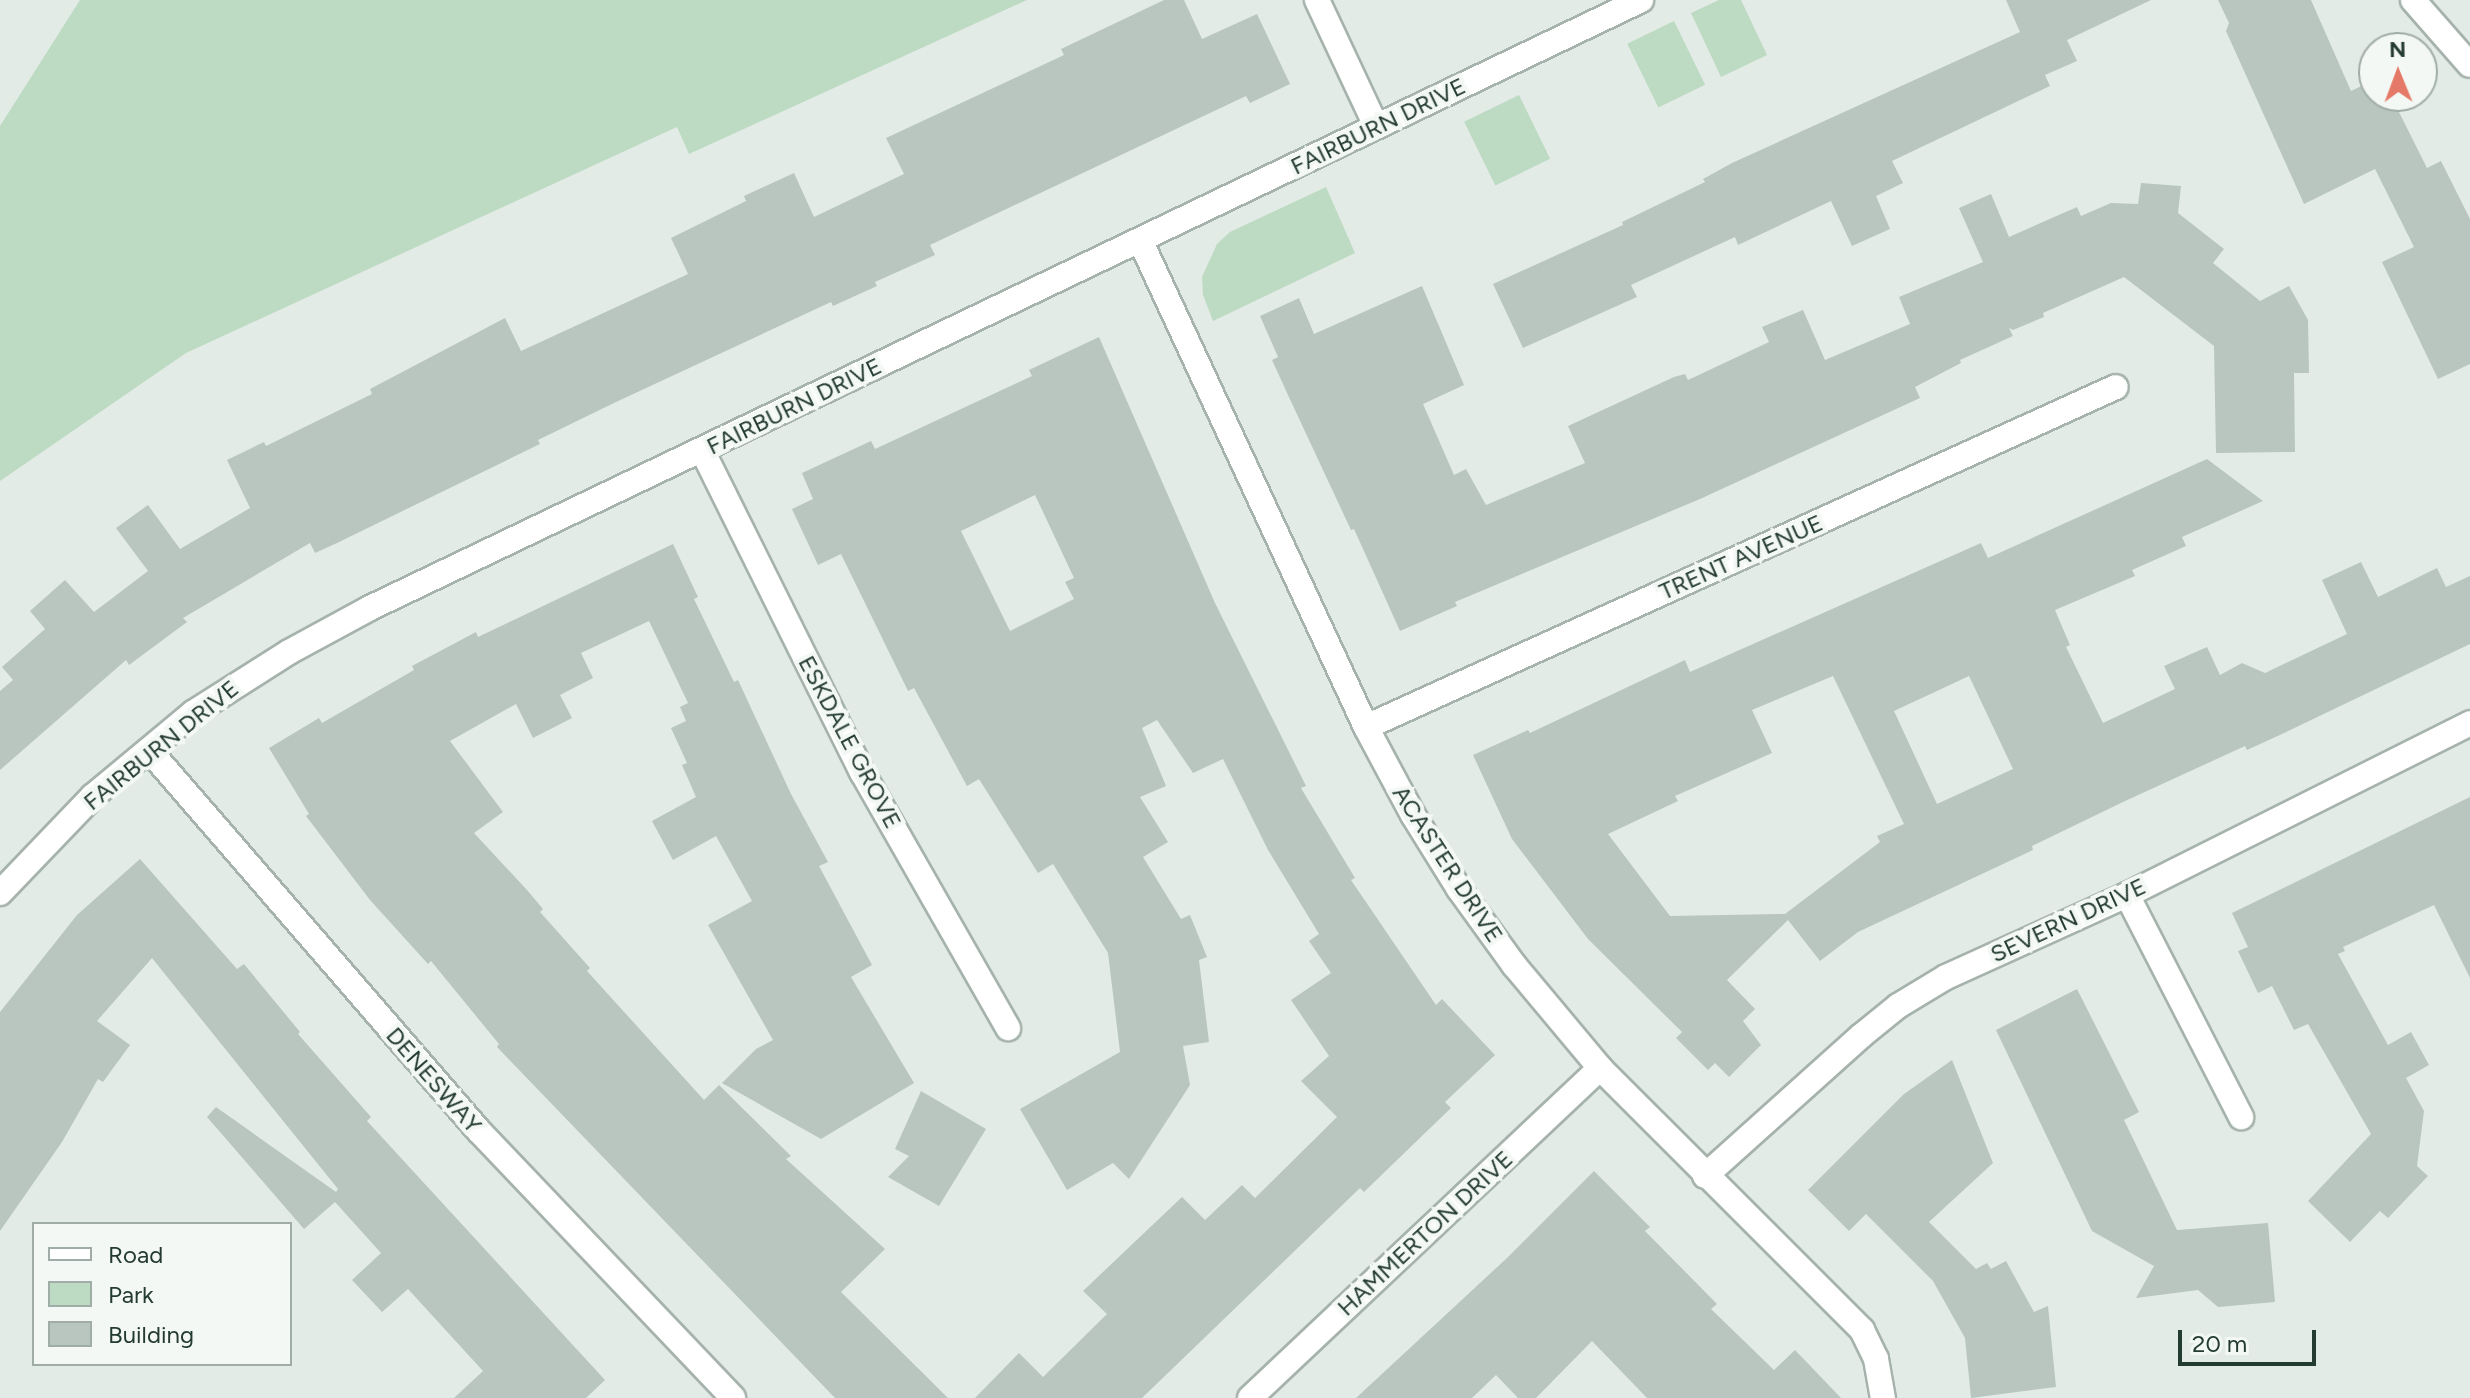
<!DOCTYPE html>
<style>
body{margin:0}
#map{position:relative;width:2470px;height:1398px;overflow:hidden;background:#e3ebe6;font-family:Figtree,sans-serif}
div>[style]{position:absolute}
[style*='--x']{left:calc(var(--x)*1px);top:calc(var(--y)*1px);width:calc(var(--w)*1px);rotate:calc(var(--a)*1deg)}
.green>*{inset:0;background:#bddac2;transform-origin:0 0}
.building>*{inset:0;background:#b8c6bf}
.roads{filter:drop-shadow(2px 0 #a6b3ac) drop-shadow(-2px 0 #a6b3ac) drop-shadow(0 2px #a6b3ac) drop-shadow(0 -2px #a6b3ac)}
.minor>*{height:24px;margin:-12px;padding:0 12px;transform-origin:12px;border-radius:12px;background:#fff}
span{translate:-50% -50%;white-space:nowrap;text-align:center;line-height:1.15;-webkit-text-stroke:8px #f3f8f5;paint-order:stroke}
.street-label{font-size:24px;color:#243b32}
.legend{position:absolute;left:32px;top:1222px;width:260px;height:144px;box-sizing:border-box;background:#f3f8f5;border:2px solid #a0aca7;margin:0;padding:10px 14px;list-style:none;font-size:24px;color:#243b32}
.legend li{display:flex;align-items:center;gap:16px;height:40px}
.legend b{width:40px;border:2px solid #a0aca7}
.north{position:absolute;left:2358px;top:32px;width:80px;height:80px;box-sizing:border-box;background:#f3f8f5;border:2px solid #a0aca7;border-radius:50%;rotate:359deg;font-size:22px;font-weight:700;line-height:32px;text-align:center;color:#243b32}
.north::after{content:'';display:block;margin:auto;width:28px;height:36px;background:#e57967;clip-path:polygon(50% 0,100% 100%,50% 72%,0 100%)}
.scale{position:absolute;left:2178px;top:1330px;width:138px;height:36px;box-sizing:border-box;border:4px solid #243b32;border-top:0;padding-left:10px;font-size:24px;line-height:28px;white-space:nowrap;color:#243b32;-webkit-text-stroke:6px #f3f8f5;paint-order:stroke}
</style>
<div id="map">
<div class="green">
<div style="clip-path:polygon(80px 0,1027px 0,689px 154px,677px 127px,186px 353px,0 481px,0 126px)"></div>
<div style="clip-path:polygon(1719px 0,1741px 0,1767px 55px,1721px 77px,1691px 13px)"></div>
<div style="left:1674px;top:21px;width:71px;height:52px;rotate:64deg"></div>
<div style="left:1519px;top:95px;width:71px;height:61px;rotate:64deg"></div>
<div style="clip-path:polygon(1326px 187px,1355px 253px,1213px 321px,1203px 295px,1202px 277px,1217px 244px,1230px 232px)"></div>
</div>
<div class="building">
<div style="clip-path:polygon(1164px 0,1184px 0,1202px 39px,1257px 14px,1290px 84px,1250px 103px,1246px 96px,930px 245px,935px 255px,875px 282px,877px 286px,833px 306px,831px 302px,616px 402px,538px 440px,540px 444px,337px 543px,315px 553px,310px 543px,183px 618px,187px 622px,129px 665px,126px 660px,0 770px,0 691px,13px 680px,2px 667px,45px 629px,30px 611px,65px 580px,94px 612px,148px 571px,116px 528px,148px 505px,180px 549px,250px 508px,227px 460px,264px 442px,266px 446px,372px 394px,370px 389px,505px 318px,521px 351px,688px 274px,671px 238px,746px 201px,744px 196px,794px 173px,814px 217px,904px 174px,886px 138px,1064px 55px,1061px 49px)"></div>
<div style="clip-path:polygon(2006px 0,2151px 0,2067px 40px,2077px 61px,2045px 75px,2050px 86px,1892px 161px,1903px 183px,1876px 196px,1890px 229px,1852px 246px,1831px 201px,1738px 245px,1735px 237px,1631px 285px,1637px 297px,1523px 348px,1493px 284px,1623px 225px,1622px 222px,1705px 182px,1703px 179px,1732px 163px,2020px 32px)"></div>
<div style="clip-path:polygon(2218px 0,2311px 0,2351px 91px,2374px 80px,2374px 96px,2391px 96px,2427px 168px,2441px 161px,2470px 219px,2470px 364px,2438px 379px,2382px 262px,2414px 247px,2375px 169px,2304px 204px,2226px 31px,2229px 23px)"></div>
<div style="clip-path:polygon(2141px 183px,2181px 186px,2178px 213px,2224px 249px,2213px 263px,2260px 301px,2289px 286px,2308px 320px,2309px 373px,2294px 373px,2295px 452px,2216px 453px,2214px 346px,2124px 277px,2043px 313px,2044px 317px,2013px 330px,2009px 328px,2013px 336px,1960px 360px,1961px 363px,1915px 387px,1920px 398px,1700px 499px,1455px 602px,1457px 606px,1400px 631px,1354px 529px,1351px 530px,1288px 395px,1272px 360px,1278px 357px,1260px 316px,1299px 298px,1314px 334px,1422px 286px,1464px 385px,1423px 404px,1454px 475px,1466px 469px,1486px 505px,1585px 463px,1568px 426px,1674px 377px,1685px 374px,1688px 380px,1769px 342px,1762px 327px,1803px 310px,1825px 360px,1910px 324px,1899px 297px,1983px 262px,1959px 208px,1991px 194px,2009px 237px,2077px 207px,2081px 216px,2111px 203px,2138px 204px)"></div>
<div style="clip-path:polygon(evenodd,1099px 337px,1215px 603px,1306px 786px,1301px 788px,1355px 878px,1351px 880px,1436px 1005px,1442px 999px,1495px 1055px,1445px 1102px,1451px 1108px,1425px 1133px,1364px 1192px,1360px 1188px,1142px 1398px,975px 1398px,1019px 1353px,1043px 1377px,1107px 1314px,1083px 1291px,1182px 1197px,1205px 1220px,1242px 1185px,1255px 1198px,1337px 1117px,1301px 1081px,1329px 1056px,1291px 1000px,1331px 973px,1309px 941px,1319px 934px,1268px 850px,1223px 759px,1193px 773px,1157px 720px,1142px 728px,1166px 786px,1140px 797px,1168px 842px,1143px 857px,1181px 919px,1190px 915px,1207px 957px,1199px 960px,1209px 1042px,1183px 1046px,1190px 1085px,1129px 1179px,1113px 1163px,1067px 1190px,1020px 1109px,1120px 1052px,1108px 953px,1053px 864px,1038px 873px,979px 779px,967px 786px,914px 688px,908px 691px,841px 554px,818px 565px,792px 509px,813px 499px,802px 473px,871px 441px,875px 449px,1032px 376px,1029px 370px,1099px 337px,1035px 495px,1074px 578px,1065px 582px,1074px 599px,1010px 631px,961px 531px,1035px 495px)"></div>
<div style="clip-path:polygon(evenodd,2207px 459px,2263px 501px,2182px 537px,2186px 546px,2132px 570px,2135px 576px,2055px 610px,2070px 645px,2066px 647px,2103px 723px,2175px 689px,2164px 666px,2207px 647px,2220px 675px,2242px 663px,2265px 673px,2347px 634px,2322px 580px,2361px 562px,2378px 597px,2437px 568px,2446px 587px,2470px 576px,2470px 644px,2282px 734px,2247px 750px,2245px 746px,2123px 802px,2032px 846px,2033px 850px,1858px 932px,1820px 961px,1788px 920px,1727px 980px,1755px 1009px,1743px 1021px,1761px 1045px,1729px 1077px,1715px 1063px,1708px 1070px,1676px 1038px,1682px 1032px,1588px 939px,1512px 839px,1473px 755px,1528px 730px,1530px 733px,1685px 660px,1690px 672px,1981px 543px,1988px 558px,2207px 459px,1833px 676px,1904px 824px,1877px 836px,1880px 842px,1785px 914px,1670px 916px,1608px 834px,1678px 801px,1675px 796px,1772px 753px,1752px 710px,1833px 676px,2207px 459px,1969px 676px,2013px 769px,1937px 804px,1894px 711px,1969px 676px)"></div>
<div style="clip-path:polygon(673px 544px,698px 597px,694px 599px,734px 682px,738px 680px,791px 794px,828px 862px,819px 866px,872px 965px,851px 977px,914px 1083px,821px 1139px,722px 1083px,756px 1049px,773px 1040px,708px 925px,752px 901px,716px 836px,673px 860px,652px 821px,696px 797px,682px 765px,687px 763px,671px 728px,686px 721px,680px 707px,688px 703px,649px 621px,581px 653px,593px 678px,560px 695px,572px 718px,533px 738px,516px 704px,450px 741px,503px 812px,474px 833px,527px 890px,543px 909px,540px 912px,590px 968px,587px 971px,704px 1100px,719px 1085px,791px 1156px,786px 1159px,885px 1249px,841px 1292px,948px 1398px,835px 1398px,497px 1047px,499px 1044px,431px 961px,428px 964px,370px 900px,306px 816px,309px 814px,269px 748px,319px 718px,322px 723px,414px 670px,412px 666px,476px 632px,478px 637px)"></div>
<div style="clip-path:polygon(2470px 797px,2470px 978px,2434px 905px,2343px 947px,2345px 951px,2338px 954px,2388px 1045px,2411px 1032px,2429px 1065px,2406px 1078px,2424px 1111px,2417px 1166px,2428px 1176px,2388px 1218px,2380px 1211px,2350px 1242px,2308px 1201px,2371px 1134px,2308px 1024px,2294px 1030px,2272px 986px,2258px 993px,2238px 951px,2248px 947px,2232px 913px)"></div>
<div style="clip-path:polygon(140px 859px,237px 969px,244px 964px,300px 1032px,298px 1034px,371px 1117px,367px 1121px,605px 1380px,586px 1398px,454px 1398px,483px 1371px,408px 1289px,382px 1312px,352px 1280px,381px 1253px,335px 1202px,304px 1229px,207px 1117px,216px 1107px,336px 1192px,338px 1189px,152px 958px,97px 1021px,130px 1045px,103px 1082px,98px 1079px,62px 1142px,0 1231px,0 1012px,77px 915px)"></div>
<div style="clip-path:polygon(2077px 989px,2139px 1112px,2124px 1120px,2177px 1230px,2268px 1223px,2275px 1302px,2218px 1307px,2198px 1290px,2136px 1298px,2154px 1266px,2092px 1231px,1996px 1030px)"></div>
<div style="clip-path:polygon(1952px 1060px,1993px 1163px,1929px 1222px,1976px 1269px,1987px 1263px,1991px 1269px,2006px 1261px,2034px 1312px,2048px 1306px,2056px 1387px,1971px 1398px,1965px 1338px,1933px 1281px,1866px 1214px,1849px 1231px,1808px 1190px,1904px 1094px)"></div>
<div style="clip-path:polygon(921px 1091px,986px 1129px,939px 1206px,888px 1177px,909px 1156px,895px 1149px)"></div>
<div style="clip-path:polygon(1594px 1171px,1650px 1227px,1645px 1231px,1717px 1304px,1711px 1309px,1774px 1370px,1795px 1350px,1841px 1398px,1647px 1398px,1592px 1341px,1536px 1398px,1518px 1398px,1496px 1375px,1472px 1398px,1356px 1398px,1507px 1258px)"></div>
</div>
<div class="roads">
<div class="minor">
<div style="--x:1317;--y:0;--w:139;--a:64.9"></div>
<div style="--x:2413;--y:0;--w:86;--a:48.8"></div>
<div style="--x:1140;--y:240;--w:537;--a:65.11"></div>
<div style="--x:1366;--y:727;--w:100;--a:61.9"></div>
<div style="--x:1413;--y:815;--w:87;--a:58.1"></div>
<div style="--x:1459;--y:889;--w:94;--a:54.1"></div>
<div style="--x:1514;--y:965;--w:134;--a:50.1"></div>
<div style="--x:1600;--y:1068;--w:371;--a:45"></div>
<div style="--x:1862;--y:1330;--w:32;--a:64"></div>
<div style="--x:1876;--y:1359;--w:40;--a:80"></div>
<div style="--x:702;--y:450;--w:360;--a:63.6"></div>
<div style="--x:862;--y:772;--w:295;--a:60.3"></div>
<div style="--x:1366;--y:727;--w:823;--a:-24.39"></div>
<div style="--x:149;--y:750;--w:503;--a:49.11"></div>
<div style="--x:478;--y:1130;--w:370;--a:46.4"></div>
<div style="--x:0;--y:893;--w:134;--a:-46.2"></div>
<div style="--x:93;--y:796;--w:130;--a:-39.7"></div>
<div style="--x:193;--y:713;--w:114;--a:-32.4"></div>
<div style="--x:289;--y:652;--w:92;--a:-28.5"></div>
<div style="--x:370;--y:608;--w:1409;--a:-25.56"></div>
<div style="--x:2127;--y:895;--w:250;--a:62.8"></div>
<div style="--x:1705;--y:1176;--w:210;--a:-41.9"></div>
<div style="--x:1861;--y:1036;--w:48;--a:-39"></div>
<div style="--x:1898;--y:1006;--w:56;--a:-31.1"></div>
<div style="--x:1946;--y:977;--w:199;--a:-24.4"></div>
<div style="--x:2127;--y:895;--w:384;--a:-26.6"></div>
<div style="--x:1250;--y:1398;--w:481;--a:-43.3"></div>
</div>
</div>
<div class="street-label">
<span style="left:1378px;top:126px;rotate:-26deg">FAIRBURN DRIVE</span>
<span style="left:794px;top:406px;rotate:-26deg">FAIRBURN DRIVE</span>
<span style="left:1741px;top:557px;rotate:-24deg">TRENT AVENUE</span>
<span style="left:850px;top:742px;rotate:62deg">ESKDALE GROVE</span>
<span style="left:161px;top:745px;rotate:-39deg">FAIRBURN DRIVE</span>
<span style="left:1448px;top:864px;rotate:57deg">ACASTER DRIVE</span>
<span style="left:2068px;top:920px;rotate:-25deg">SEVERN DRIVE</span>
<span style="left:434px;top:1080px;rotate:49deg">DENESWAY</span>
<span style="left:1425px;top:1233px;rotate:-43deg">HAMMERTON DRIVE</span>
</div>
<ul class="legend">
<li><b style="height:10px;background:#fff"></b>Road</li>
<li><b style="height:22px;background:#bddac2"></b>Park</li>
<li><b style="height:22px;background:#b8c6bf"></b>Building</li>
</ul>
<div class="north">N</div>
<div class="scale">20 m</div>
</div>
